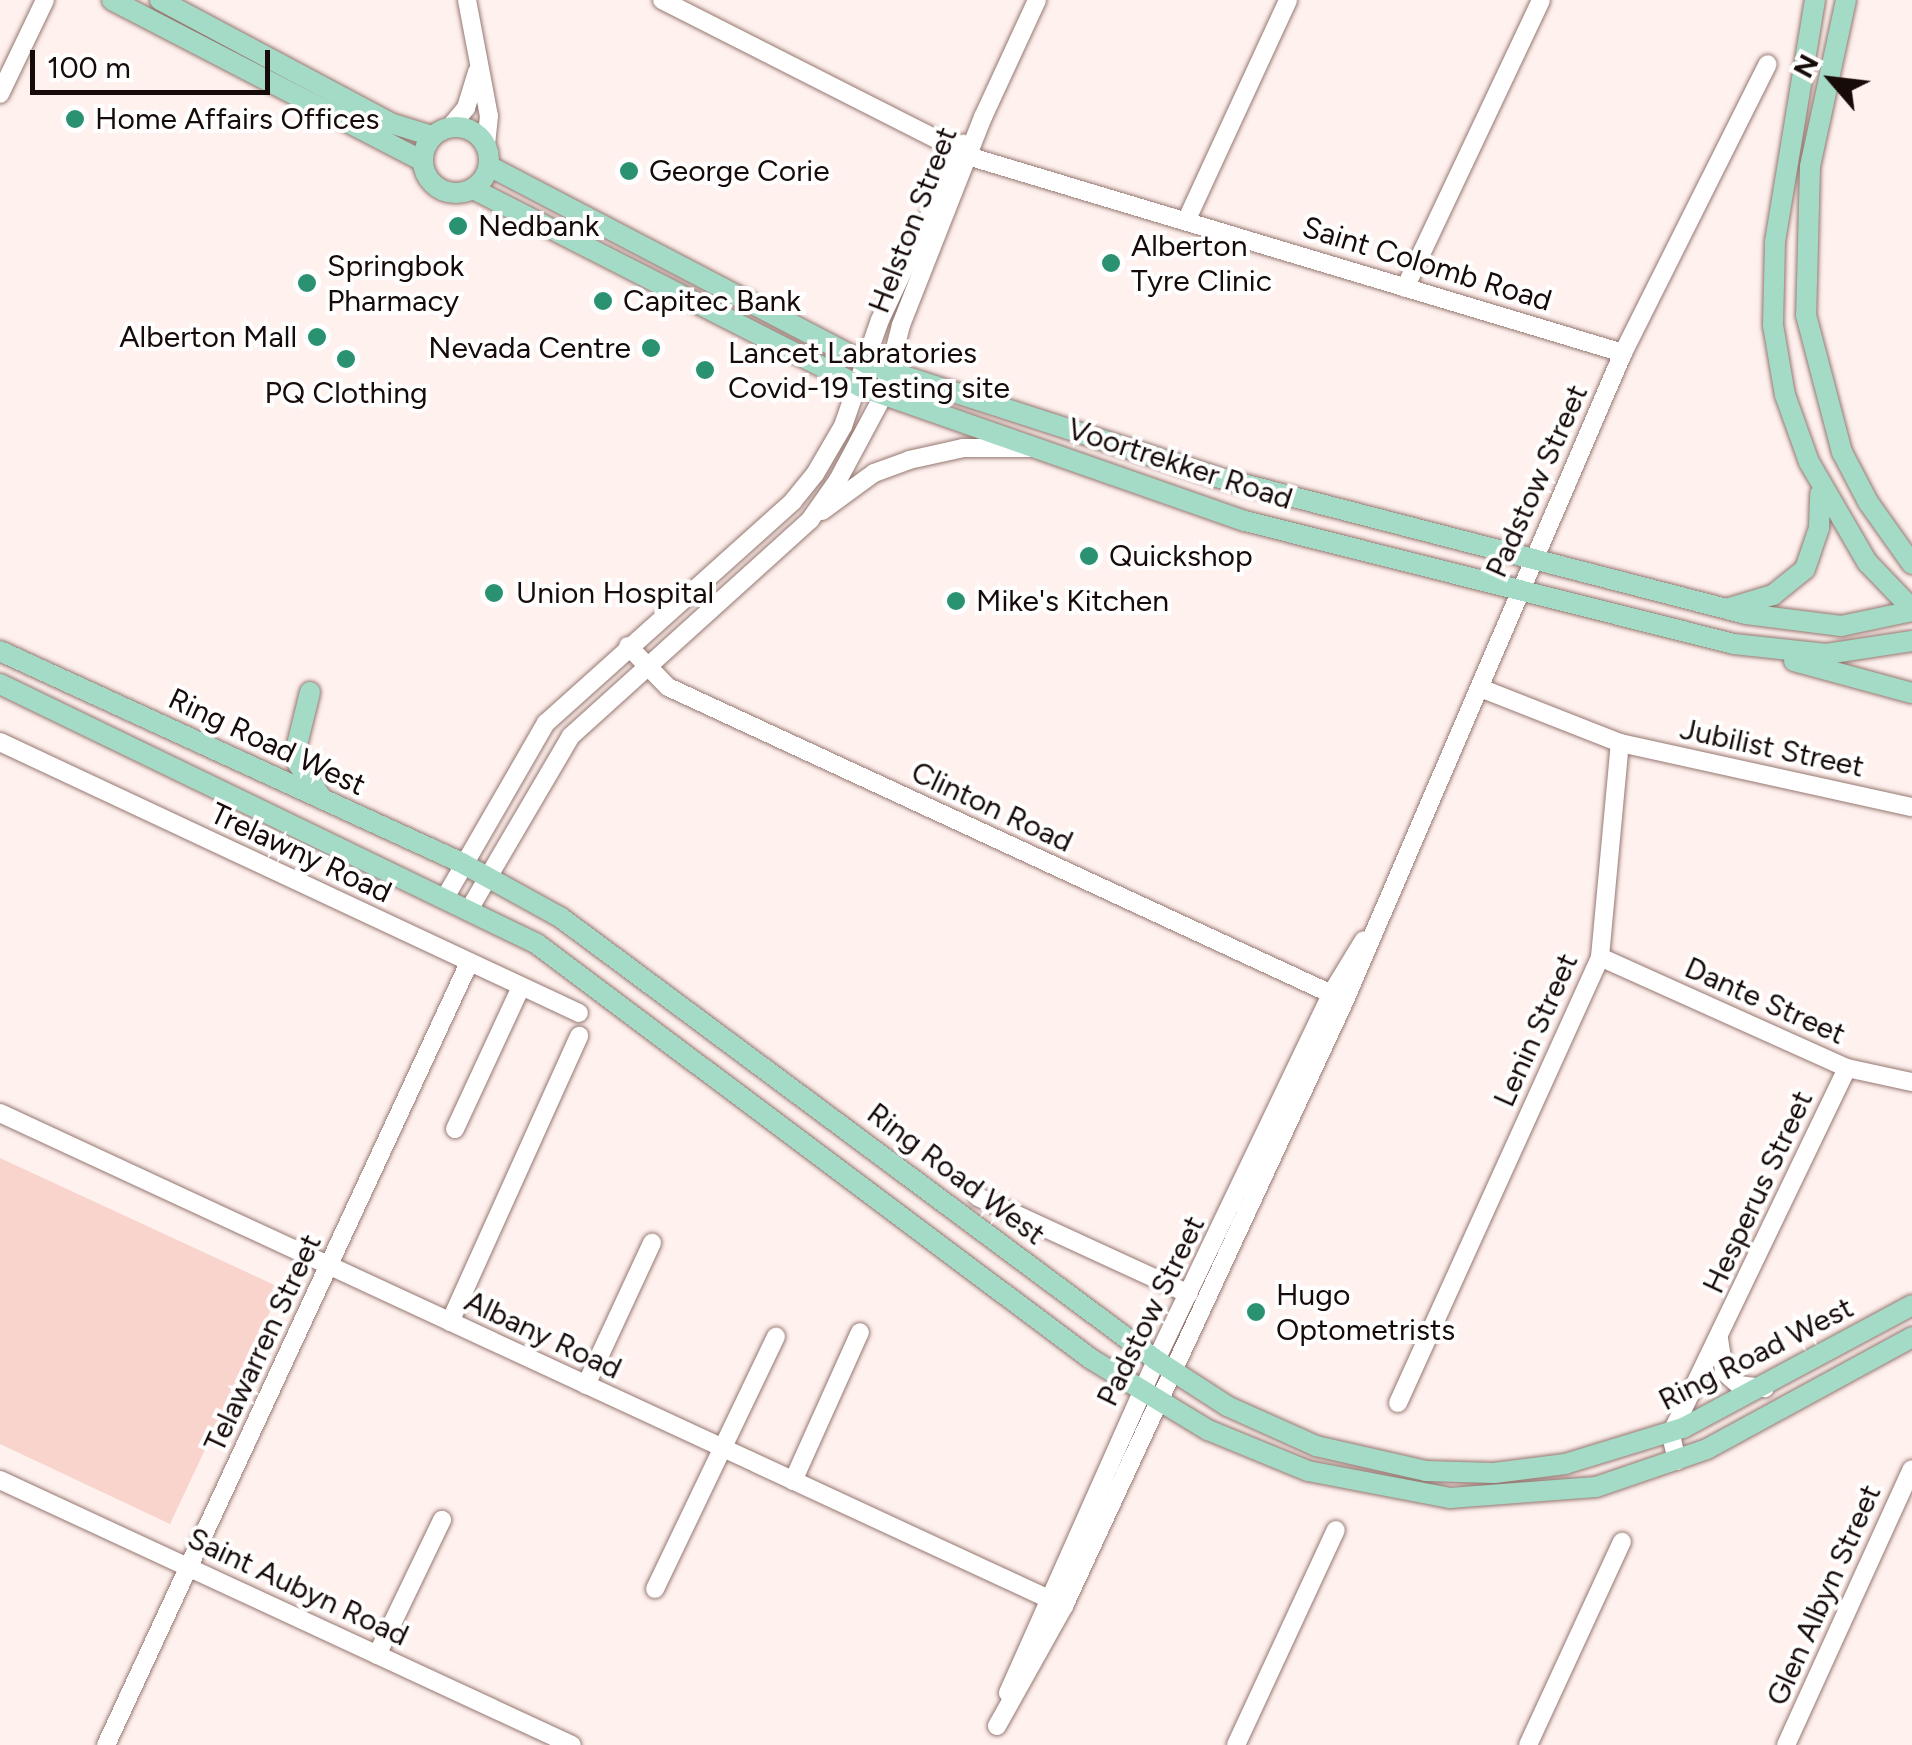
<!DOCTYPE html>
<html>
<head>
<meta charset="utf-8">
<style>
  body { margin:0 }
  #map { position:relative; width:1912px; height:1745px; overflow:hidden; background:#fff1ee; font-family:Figtree,sans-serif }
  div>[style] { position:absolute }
  .green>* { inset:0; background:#f9d4cd }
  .roads { filter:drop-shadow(0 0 2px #957771) drop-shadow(0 0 2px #957771) }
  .minor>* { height:18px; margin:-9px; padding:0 9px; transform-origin:9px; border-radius:9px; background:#fff }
  .major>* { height:20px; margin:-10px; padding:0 10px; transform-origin:10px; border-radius:10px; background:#a4dbc6 }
  .major>.ring { margin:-10px; padding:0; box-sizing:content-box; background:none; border:20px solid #a4dbc6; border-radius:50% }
  .dots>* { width:28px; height:28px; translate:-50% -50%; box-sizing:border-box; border:5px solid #fff; border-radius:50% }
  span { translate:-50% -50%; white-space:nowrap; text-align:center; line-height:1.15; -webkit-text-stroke:8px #fff; paint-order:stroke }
  .poi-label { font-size:30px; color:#160b09 }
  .left { translate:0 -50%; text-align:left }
  .right { translate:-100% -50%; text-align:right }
  .street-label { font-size:30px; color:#160b09 }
  .north { position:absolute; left:1782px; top:30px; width:100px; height:100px; -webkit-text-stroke:8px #fff; paint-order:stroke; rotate:298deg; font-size:28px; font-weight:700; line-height:40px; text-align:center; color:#160b09 }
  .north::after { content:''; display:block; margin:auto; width:35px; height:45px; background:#160b09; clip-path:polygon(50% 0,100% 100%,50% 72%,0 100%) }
  .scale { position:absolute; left:30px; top:50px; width:240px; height:45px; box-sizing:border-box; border:5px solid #160b09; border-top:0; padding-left:12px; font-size:30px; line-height:35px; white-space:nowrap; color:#160b09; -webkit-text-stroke:8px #fff; paint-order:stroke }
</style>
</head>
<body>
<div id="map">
  <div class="green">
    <div style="clip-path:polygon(0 1158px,281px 1288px,170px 1524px,0 1444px)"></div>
  </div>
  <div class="roads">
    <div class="minor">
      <div style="left:467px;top:0;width:118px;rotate:79.3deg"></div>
      <div style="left:489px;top:116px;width:29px;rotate:96deg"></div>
      <div style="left:662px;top:0;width:347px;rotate:26.9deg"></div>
      <div style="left:971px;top:157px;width:681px;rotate:16.73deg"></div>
      <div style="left:0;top:94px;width:104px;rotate:-64.4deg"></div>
      <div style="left:450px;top:127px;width:25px;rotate:-50deg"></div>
      <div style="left:466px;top:108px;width:38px;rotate:-73deg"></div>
      <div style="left:1187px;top:219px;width:241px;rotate:-65.2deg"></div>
      <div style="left:1405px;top:288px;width:318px;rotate:-64.7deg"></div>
      <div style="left:822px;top:511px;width:64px;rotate:-36.2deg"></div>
      <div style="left:874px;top:473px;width:37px;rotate:-20deg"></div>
      <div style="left:909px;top:460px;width:55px;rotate:-12.5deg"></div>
      <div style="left:963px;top:448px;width:67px"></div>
      <div style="left:628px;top:646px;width:57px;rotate:45.7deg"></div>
      <div style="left:668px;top:687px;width:740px;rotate:24.83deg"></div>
      <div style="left:1480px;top:688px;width:150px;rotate:21.4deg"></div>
      <div style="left:1620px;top:743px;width:299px;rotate:12.4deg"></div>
      <div style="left:0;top:742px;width:639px;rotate:25.08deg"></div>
      <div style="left:446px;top:896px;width:200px;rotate:-60deg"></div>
      <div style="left:546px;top:723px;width:332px;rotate:-41.9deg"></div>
      <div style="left:793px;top:501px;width:35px;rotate:-51deg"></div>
      <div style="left:815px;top:474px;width:56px;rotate:-59.7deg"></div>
      <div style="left:843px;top:426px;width:112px;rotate:-70.8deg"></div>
      <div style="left:880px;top:320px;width:195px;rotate:-64.8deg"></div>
      <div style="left:470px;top:908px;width:199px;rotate:-59.6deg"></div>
      <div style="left:571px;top:736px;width:322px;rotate:-42.1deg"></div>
      <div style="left:810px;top:520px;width:49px;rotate:-55deg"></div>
      <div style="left:838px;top:480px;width:95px;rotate:-61.8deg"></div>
      <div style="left:883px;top:396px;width:73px;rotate:-75.8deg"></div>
      <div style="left:901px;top:325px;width:224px;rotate:-68.5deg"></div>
      <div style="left:983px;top:117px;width:129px;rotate:-65.2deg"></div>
      <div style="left:1600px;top:957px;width:271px;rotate:24.2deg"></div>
      <div style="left:1847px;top:1068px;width:66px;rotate:12.2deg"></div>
      <div style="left:0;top:1113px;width:1173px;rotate:24.86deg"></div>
      <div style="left:455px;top:1129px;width:157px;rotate:-65.1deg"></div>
      <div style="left:978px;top:1197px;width:232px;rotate:24.7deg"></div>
      <div style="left:450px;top:1322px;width:314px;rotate:-65.7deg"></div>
      <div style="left:1719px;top:1339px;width:33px;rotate:81deg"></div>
      <div style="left:1724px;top:1372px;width:20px;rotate:41deg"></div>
      <div style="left:1739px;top:1385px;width:26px;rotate:7deg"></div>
      <div style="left:586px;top:1385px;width:157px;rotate:-65.1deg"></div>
      <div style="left:1398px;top:1403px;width:490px;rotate:-65.6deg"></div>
      <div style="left:1600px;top:957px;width:215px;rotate:-84.7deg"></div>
      <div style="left:1677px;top:1461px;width:28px;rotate:-103deg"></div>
      <div style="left:1671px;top:1434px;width:406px;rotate:-64.3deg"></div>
      <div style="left:0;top:1480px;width:630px;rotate:24.86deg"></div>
      <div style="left:793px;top:1481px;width:163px;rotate:-65.8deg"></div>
      <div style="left:655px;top:1589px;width:280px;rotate:-64.4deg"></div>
      <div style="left:377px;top:1655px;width:150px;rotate:-64.3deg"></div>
      <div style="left:1008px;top:1693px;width:364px;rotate:-66deg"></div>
      <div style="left:1156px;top:1360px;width:406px;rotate:-64.4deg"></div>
      <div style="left:1331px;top:994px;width:63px;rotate:-58.6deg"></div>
      <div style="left:997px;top:1726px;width:137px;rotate:-60.8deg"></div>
      <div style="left:1064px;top:1606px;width:668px;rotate:-65.12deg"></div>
      <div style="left:1345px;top:1000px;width:704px;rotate:-66.75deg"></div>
      <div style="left:1623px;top:353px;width:323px;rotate:-63.4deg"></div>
      <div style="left:106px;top:1745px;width:862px;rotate:-65.1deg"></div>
      <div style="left:1236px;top:1745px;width:237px;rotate:-65.1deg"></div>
      <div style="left:1528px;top:1745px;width:224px;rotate:-65.2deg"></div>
      <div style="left:1786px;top:1745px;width:303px;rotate:-65.5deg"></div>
    </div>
    <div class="major">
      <div style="left:112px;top:0;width:349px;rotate:27.4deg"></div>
      <div style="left:160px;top:0;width:261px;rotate:28.1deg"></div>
      <div style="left:390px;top:123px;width:44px;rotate:17.2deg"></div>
      <div style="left:1815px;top:0;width:245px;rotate:99.4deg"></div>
      <div style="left:1775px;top:242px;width:83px;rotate:91.4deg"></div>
      <div style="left:1773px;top:325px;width:71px;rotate:80.3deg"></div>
      <div style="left:1785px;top:395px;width:71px;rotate:70.3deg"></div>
      <div style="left:1809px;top:462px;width:116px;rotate:59.9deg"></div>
      <div style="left:1867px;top:562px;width:65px;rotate:46.2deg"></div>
      <div style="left:1846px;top:0;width:171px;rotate:102.2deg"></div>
      <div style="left:1810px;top:167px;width:148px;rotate:91.5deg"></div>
      <div style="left:1806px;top:315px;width:142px;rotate:75.3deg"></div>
      <div style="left:1842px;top:452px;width:56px;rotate:62.5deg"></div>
      <div style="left:1868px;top:502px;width:76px;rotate:54.6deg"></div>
      <div class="ring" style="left:423px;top:127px;width:46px;height:46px"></div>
      <div style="left:489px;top:166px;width:427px;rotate:27.6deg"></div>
      <div style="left:867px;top:364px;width:367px;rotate:17.9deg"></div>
      <div style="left:1216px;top:477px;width:547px;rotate:14.49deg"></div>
      <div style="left:1746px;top:614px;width:96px;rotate:7.2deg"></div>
      <div style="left:1841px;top:626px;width:73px;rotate:-11.9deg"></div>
      <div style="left:473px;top:189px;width:433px;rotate:27deg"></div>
      <div style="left:859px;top:386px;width:409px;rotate:19.3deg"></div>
      <div style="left:1245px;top:521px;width:504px;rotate:14.12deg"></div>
      <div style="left:1734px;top:644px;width:93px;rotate:6.2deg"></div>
      <div style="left:1826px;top:654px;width:87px;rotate:-8.6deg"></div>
      <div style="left:1729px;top:608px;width:46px;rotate:-16.5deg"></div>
      <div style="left:1773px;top:595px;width:41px;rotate:-39.1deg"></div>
      <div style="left:1805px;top:569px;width:43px;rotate:-71.1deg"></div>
      <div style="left:1819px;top:528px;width:34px;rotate:-88deg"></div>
      <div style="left:0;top:651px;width:508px;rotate:24.65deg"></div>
      <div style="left:462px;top:863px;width:112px;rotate:28.9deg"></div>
      <div style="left:560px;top:917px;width:743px;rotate:36.62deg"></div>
      <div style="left:1156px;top:1360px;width:85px;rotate:32.9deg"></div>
      <div style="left:1227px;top:1406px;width:98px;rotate:24.2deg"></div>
      <div style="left:1316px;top:1446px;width:113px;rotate:12.8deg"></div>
      <div style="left:1426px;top:1471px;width:68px;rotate:1.7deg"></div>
      <div style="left:1494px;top:1473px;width:72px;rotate:-7.2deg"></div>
      <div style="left:1565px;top:1464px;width:123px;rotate:-17deg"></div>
      <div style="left:1683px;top:1428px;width:260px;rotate:-28.2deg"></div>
      <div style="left:1794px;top:661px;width:122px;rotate:15.2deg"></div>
      <div style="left:0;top:684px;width:597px;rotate:25.83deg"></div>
      <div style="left:537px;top:944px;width:692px;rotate:36.84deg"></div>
      <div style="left:1091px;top:1359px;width:137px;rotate:31.3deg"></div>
      <div style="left:1208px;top:1430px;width:108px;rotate:22.3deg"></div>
      <div style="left:1308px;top:1471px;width:145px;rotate:10.8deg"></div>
      <div style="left:1450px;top:1498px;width:146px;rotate:-4.3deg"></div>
      <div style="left:1596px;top:1487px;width:117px;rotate:-18.9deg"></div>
      <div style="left:1707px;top:1449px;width:234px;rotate:-28.6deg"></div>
      <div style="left:310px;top:692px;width:59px;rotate:103.8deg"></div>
      <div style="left:296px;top:749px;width:15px;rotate:82deg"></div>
      <div style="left:298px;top:764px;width:39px;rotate:55deg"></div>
    </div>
  </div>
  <div class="dots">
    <div style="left:75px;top:119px;background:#2a9270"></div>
    <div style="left:629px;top:171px;background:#2a9270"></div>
    <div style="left:458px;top:226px;background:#2a9270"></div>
    <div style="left:1111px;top:263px;background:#2a9270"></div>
    <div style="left:307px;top:283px;background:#2a9270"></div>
    <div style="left:603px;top:301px;background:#2a9270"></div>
    <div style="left:317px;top:337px;background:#2a9270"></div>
    <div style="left:651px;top:348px;background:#2a9270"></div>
    <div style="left:346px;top:359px;background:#2a9270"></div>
    <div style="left:705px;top:370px;background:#2a9270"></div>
    <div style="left:1089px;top:556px;background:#2a9270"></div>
    <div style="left:494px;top:593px;background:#2a9270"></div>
    <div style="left:956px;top:601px;background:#2a9270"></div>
    <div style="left:1256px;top:1312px;background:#2a9270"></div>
  </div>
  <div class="poi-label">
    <span class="left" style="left:95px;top:119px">Home Affairs Offices</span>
    <span class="left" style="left:649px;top:171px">George Corie</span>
    <span class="left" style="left:478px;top:226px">Nedbank</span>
    <span class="left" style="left:1131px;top:263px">Alberton<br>Tyre Clinic</span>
    <span class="left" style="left:327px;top:283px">Springbok<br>Pharmacy</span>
    <span class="left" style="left:623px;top:301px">Capitec Bank</span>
    <span class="right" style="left:297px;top:337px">Alberton Mall</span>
    <span class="right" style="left:631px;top:348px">Nevada Centre</span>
    <span class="left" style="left:728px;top:370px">Lancet Labratories<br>Covid-19 Testing site</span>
    <span style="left:346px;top:393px">PQ Clothing</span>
    <span class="left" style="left:1109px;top:556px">Quickshop</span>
    <span class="left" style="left:516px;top:593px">Union Hospital</span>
    <span class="left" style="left:976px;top:601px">Mike's Kitchen</span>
    <span class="left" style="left:1276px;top:1312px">Hugo<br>Optometrists</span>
  </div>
  <div class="street-label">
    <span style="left:913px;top:220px;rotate:-69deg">Helston Street</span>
    <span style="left:1427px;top:264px;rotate:17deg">Saint Colomb Road</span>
    <span style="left:1180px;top:464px;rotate:18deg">Voortrekker Road</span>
    <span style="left:1537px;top:481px;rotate:-66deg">Padstow Street</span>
    <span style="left:267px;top:742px;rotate:25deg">Ring Road West</span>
    <span style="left:1772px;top:748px;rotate:12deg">Jubilist Street</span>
    <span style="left:992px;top:807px;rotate:25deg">Clinton Road</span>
    <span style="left:301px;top:853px;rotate:25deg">Trelawny Road</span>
    <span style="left:1765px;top:1001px;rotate:24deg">Dante Street</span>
    <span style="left:1536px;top:1030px;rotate:-66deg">Lenin Street</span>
    <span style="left:956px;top:1174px;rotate:37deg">Ring Road West</span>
    <span style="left:1758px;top:1192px;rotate:-65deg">Hesperus Street</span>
    <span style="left:1151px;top:1311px;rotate:-64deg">Padstow Street</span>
    <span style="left:543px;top:1335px;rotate:25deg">Albany Road</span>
    <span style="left:263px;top:1343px;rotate:-65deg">Telawarren Street</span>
    <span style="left:1756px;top:1354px;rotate:-27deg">Ring Road West</span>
    <span style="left:298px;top:1587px;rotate:25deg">Saint Aubyn Road</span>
    <span style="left:1824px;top:1595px;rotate:-66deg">Glen Albyn Street</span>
  </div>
  <div class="north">N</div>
  <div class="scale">100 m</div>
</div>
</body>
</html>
